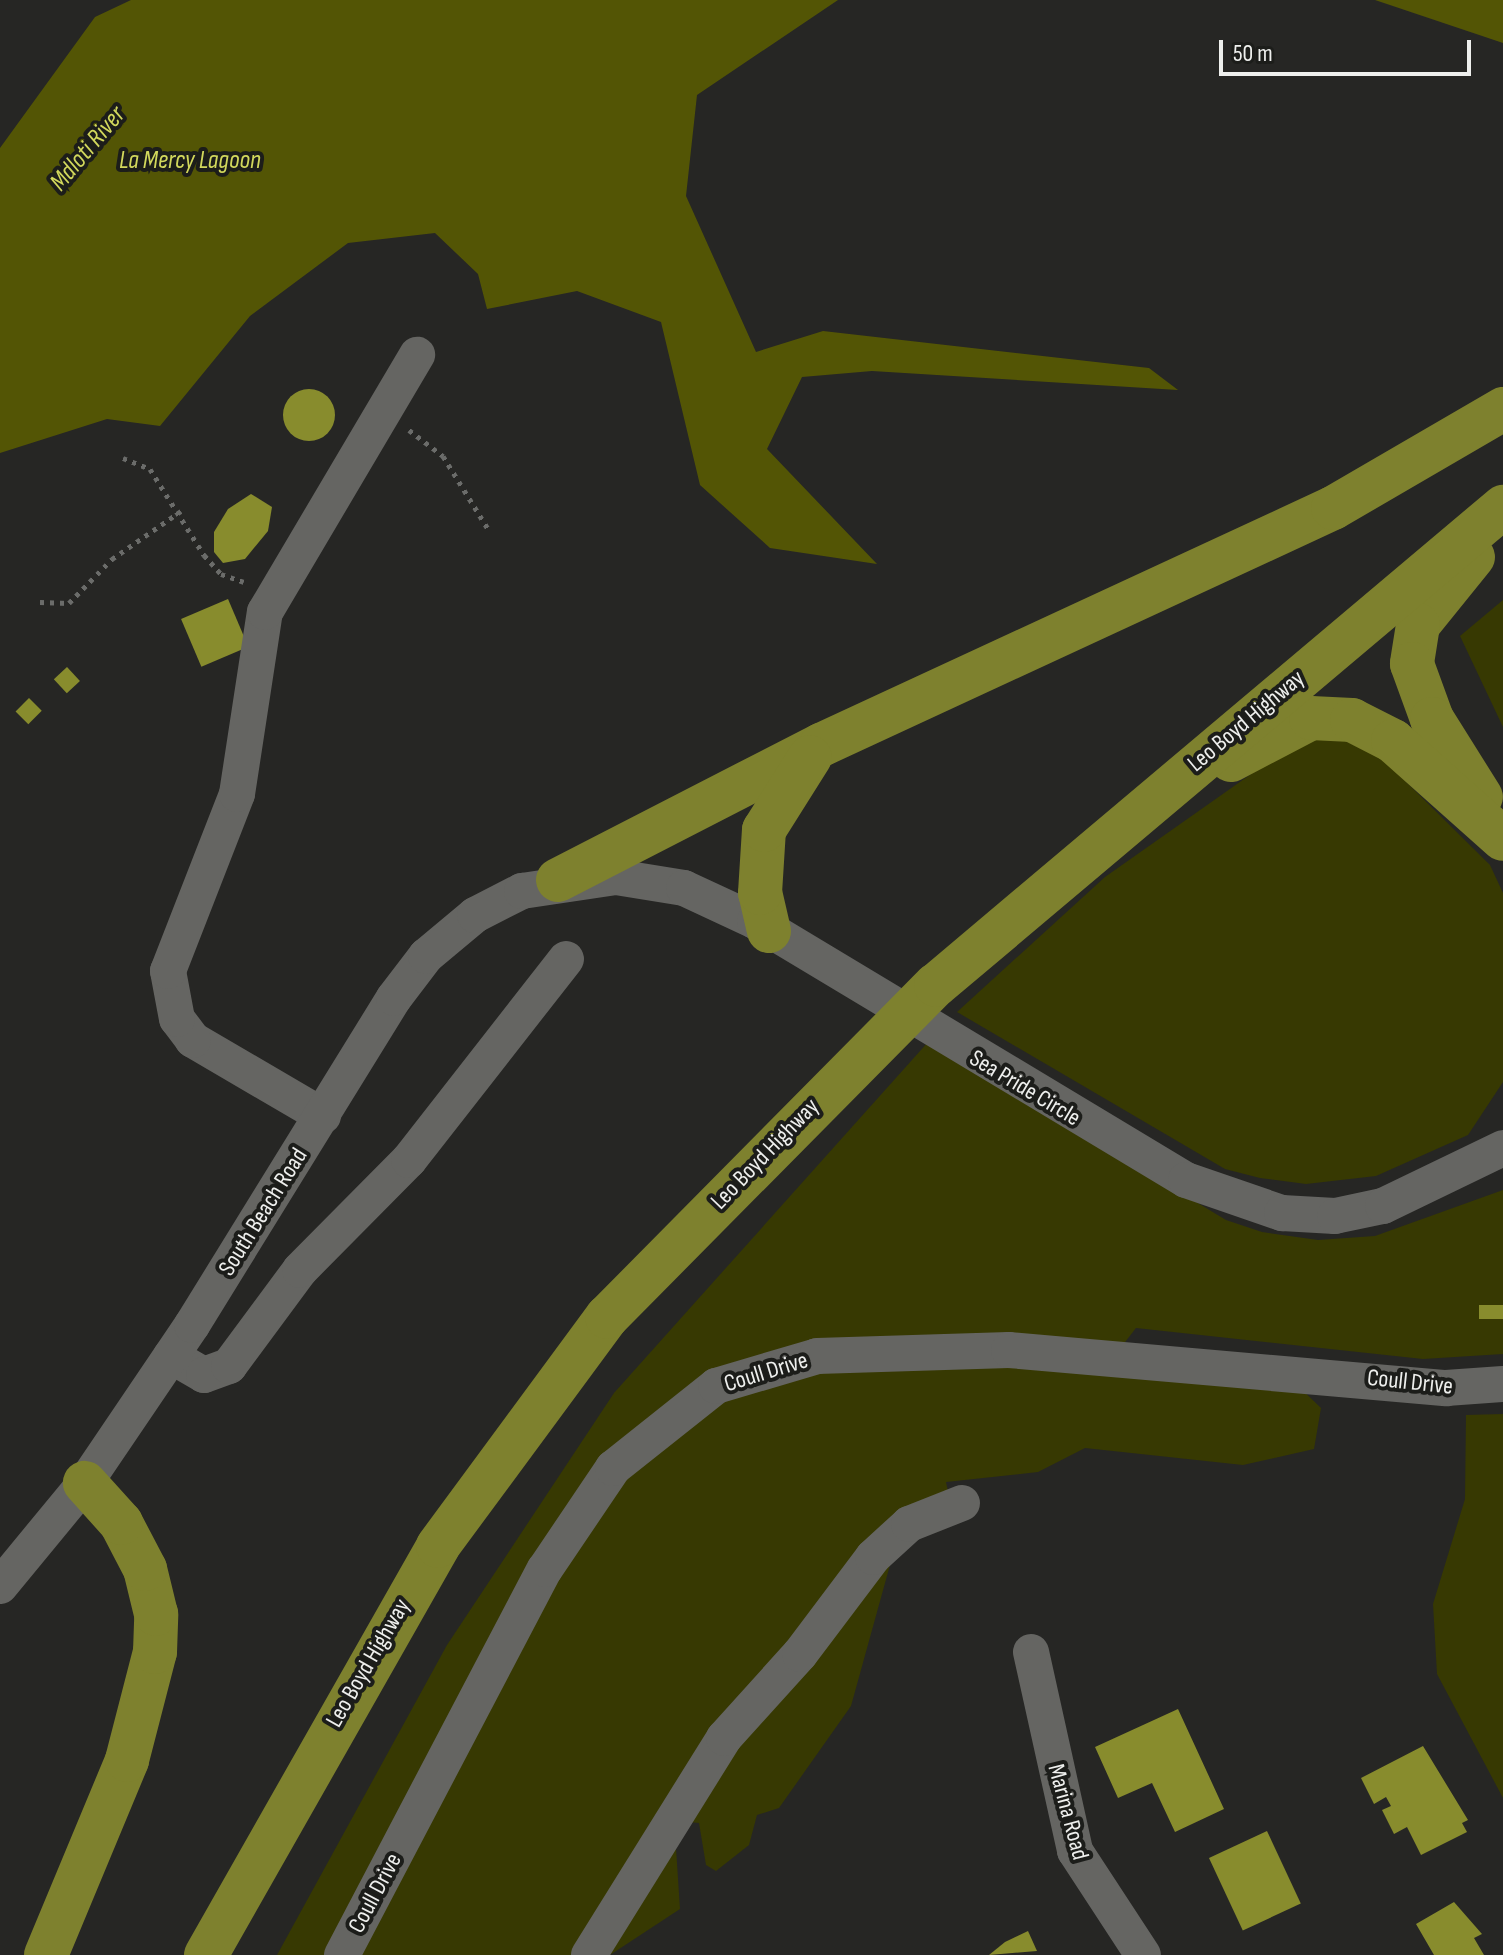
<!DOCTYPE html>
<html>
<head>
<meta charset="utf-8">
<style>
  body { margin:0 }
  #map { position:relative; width:1503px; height:1955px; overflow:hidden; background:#262624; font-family:"Sofia Sans Condensed",sans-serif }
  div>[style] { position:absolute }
  .green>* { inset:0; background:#373902 }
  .water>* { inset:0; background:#535505 }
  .building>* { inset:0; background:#888c2d; transform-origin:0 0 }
  .round { border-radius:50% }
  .path>* { height:5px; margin-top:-2.5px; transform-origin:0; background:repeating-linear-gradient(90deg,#6b6c6a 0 4px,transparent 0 10px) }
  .minor>* { height:36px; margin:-18px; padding:0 18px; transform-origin:18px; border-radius:18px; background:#656562 }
  .major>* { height:44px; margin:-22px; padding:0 22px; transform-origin:22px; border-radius:22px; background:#7e812e }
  span { translate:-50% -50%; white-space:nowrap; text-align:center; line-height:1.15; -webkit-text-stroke:8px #1c1d1a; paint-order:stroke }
  .street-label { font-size:24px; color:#eeefed }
  .water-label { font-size:26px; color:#d2d85c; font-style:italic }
  .scale { position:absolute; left:1219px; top:40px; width:252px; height:36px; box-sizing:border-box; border:4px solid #eeefed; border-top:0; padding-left:10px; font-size:24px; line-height:28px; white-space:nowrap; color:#eeefed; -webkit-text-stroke:6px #1c1d1a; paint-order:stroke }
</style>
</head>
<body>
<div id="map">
  <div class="green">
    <div style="clip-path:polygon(1503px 600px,1503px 727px,1460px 636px)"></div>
    <div style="clip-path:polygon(1332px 735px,1381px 757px,1490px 865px,1503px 893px,1503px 1082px,1468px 1135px,1376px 1176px,1306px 1184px,1260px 1178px,1225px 1169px,957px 1012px,1105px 877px,1298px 741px)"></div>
    <div style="clip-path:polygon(929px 1041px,1226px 1220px,1262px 1232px,1318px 1240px,1375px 1236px,1503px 1190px,1503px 1354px,1423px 1359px,1136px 1328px,1122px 1346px,1295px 1383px,1321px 1408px,1314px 1449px,1243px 1465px,1085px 1448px,1038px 1472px,946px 1482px,954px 1519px,911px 1538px,890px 1565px,851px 1706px,779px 1808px,757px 1815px,749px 1845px,716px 1871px,706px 1865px,699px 1823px,689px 1822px,676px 1848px,680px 1909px,610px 1955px,277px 1955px,447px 1645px,614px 1393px)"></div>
    <div style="clip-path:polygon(1503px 1414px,1503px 1798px,1437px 1674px,1433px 1604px,1465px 1499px,1466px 1415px)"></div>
  </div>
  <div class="water">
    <div style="clip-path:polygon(131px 0,838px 0,697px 95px,686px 196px,756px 352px,823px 331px,1149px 368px,1178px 390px,872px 371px,802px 377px,767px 449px,877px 564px,770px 548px,700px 485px,661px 322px,577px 291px,487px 309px,478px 274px,435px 233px,348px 243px,250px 316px,160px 426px,107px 419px,0 453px,0 148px,95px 17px)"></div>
    <div style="clip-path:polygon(1375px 0,1503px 0,1503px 43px)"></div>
  </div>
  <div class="building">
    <div class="round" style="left:283px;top:389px;width:52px;height:52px"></div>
    <div style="clip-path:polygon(251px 494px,272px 507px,268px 531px,245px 559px,223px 563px,214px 552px,214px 532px,228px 509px)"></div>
    <div style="left:228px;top:599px;width:52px;height:51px;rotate:67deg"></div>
    <div style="left:67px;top:667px;width:19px;height:18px;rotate:47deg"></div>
    <div style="left:29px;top:698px;width:18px;height:19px;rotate:45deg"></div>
    <div style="left:1479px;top:1305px;width:24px;height:14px"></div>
    <div style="clip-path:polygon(1178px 1709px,1224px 1809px,1175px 1832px,1152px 1783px,1118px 1798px,1095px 1747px)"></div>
    <div style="clip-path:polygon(1423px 1746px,1468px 1820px,1462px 1823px,1467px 1832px,1421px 1855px,1407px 1827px,1394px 1834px,1382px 1810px,1391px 1806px,1386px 1797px,1374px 1804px,1361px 1778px)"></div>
    <div style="left:1267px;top:1831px;width:80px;height:64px;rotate:65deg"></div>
    <div style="clip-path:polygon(1454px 1902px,1482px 1934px,1474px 1938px,1484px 1955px,1434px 1955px,1416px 1924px)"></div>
    <div style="clip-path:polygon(1028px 1931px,1037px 1951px,989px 1955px,1005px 1942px)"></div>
  </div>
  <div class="path">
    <div style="left:409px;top:430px;width:43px;rotate:37.4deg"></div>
    <div style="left:443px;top:456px;width:86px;rotate:58.3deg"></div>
    <div style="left:123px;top:458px;width:29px;rotate:22deg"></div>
    <div style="left:150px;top:469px;width:102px;rotate:57.9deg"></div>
    <div style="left:204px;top:555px;width:25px;rotate:48deg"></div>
    <div style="left:221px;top:574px;width:24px;rotate:19deg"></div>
    <div style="left:40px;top:602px;width:29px;rotate:2deg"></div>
    <div style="left:69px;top:603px;width:62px;rotate:-45.7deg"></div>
    <div style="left:112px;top:559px;width:84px;rotate:-34.8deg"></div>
  </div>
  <div class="minor">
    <div style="left:323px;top:1116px;width:151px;rotate:-149.7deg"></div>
    <div style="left:193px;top:1040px;width:26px;rotate:-127deg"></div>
    <div style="left:177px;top:1019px;width:49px;rotate:-100.6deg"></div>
    <div style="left:168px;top:971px;width:190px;rotate:-68.7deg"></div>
    <div style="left:237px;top:794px;width:184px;rotate:-81.3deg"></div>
    <div style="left:265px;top:612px;width:299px;rotate:-59.4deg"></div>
    <div style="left:171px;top:1356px;width:38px;rotate:30deg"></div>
    <div style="left:204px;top:1375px;width:27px;rotate:-20deg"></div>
    <div style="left:229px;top:1366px;width:119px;rotate:-53.5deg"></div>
    <div style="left:300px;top:1270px;width:155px;rotate:-45.3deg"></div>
    <div style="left:409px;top:1160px;width:255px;rotate:-52deg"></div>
    <div style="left:0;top:1586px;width:134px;rotate:-50.5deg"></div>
    <div style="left:85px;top:1483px;width:191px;rotate:-55.9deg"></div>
    <div style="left:192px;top:1325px;width:384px;rotate:-58.3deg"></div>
    <div style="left:394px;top:998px;width:53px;rotate:-52.7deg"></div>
    <div style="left:426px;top:956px;width:64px;rotate:-39.9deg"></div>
    <div style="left:475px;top:915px;width:53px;rotate:-27.1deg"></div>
    <div style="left:522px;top:891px;width:95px;rotate:-8.5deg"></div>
    <div style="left:616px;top:877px;width:69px;rotate:9.2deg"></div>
    <div style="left:684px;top:888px;width:78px;rotate:24.9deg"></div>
    <div style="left:755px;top:921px;width:503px;rotate:31deg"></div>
    <div style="left:1186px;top:1180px;width:102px;rotate:19deg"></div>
    <div style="left:1282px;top:1213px;width:53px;rotate:3.2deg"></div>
    <div style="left:1335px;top:1216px;width:49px;rotate:-11.8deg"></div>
    <div style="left:1383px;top:1206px;width:133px;rotate:-25.8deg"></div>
    <div style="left:1031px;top:1652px;width:204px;rotate:77.5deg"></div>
    <div style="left:1075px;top:1851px;width:124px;rotate:56.8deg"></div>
    <div style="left:342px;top:1955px;width:436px;rotate:-62.3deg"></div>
    <div style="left:545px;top:1569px;width:122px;rotate:-56deg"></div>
    <div style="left:613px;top:1468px;width:132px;rotate:-38.5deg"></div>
    <div style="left:716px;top:1386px;width:105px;rotate:-16.5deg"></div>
    <div style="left:817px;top:1356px;width:192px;rotate:-1.8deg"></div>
    <div style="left:1009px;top:1350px;width:439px;rotate:5deg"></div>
    <div style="left:1446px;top:1388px;width:57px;rotate:-4deg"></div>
    <div style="left:589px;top:1955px;width:256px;rotate:-58.1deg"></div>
    <div style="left:724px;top:1738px;width:113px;rotate:-47.9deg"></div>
    <div style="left:800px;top:1654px;width:121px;rotate:-53deg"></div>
    <div style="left:873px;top:1557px;width:49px;rotate:-42.5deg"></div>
    <div style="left:909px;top:1524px;width:57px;rotate:-21.6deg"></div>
  </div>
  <div class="major">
    <div style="left:1473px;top:557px;width:87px;rotate:129deg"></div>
    <div style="left:1418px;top:625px;width:39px;rotate:99deg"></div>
    <div style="left:1412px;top:664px;width:59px;rotate:70deg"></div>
    <div style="left:1432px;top:719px;width:92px;rotate:57.9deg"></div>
    <div style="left:1231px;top:760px;width:90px;rotate:-27.7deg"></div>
    <div style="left:1311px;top:718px;width:41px;rotate:2.8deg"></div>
    <div style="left:1352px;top:720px;width:46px;rotate:27.1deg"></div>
    <div style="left:1393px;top:741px;width:147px;rotate:41.7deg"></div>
    <div style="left:558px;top:880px;width:296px;rotate:-27.2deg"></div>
    <div style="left:821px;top:745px;width:564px;rotate:-24.84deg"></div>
    <div style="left:1333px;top:508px;width:197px;rotate:-30.2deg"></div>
    <div style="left:769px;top:931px;width:39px;rotate:-103deg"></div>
    <div style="left:760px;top:893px;width:63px;rotate:-86.4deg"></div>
    <div style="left:764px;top:830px;width:86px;rotate:-57.8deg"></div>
    <div style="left:46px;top:1955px;width:211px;rotate:-67.4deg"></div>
    <div style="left:127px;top:1760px;width:112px;rotate:-75.5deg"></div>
    <div style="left:155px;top:1652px;width:38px;rotate:-88deg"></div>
    <div style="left:156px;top:1614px;width:46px;rotate:-103.7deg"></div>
    <div style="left:145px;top:1569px;width:52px;rotate:-117.6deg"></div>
    <div style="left:121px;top:1523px;width:54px;rotate:-132deg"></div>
    <div style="left:206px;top:1955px;width:470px;rotate:-60.4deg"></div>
    <div style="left:438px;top:1546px;width:285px;rotate:-53.6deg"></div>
    <div style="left:607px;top:1317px;width:467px;rotate:-45.3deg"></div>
    <div style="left:936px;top:985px;width:742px;rotate:-40.13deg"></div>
  </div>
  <div class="street-label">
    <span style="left:1246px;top:721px;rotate:-40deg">Leo Boyd Highway</span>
    <span style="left:1025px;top:1088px;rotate:31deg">Sea Pride Circle</span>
    <span style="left:765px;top:1154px;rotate:-46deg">Leo Boyd Highway</span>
    <span style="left:263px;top:1212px;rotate:-58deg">South Beach Road</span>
    <span style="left:766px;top:1372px;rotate:-17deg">Coull Drive</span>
    <span style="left:1410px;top:1382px;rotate:6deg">Coull Drive</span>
    <span style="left:368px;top:1663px;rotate:-60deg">Leo Boyd Highway</span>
    <span style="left:1068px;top:1812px;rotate:75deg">Marina Road</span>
    <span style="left:375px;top:1893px;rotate:-62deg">Coull Drive</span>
  </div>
  <div class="water-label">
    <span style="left:88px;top:149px;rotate:-50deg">Mdloti River</span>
    <span style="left:190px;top:161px">La Mercy Lagoon</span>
  </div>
  <div class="scale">50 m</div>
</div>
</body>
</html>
